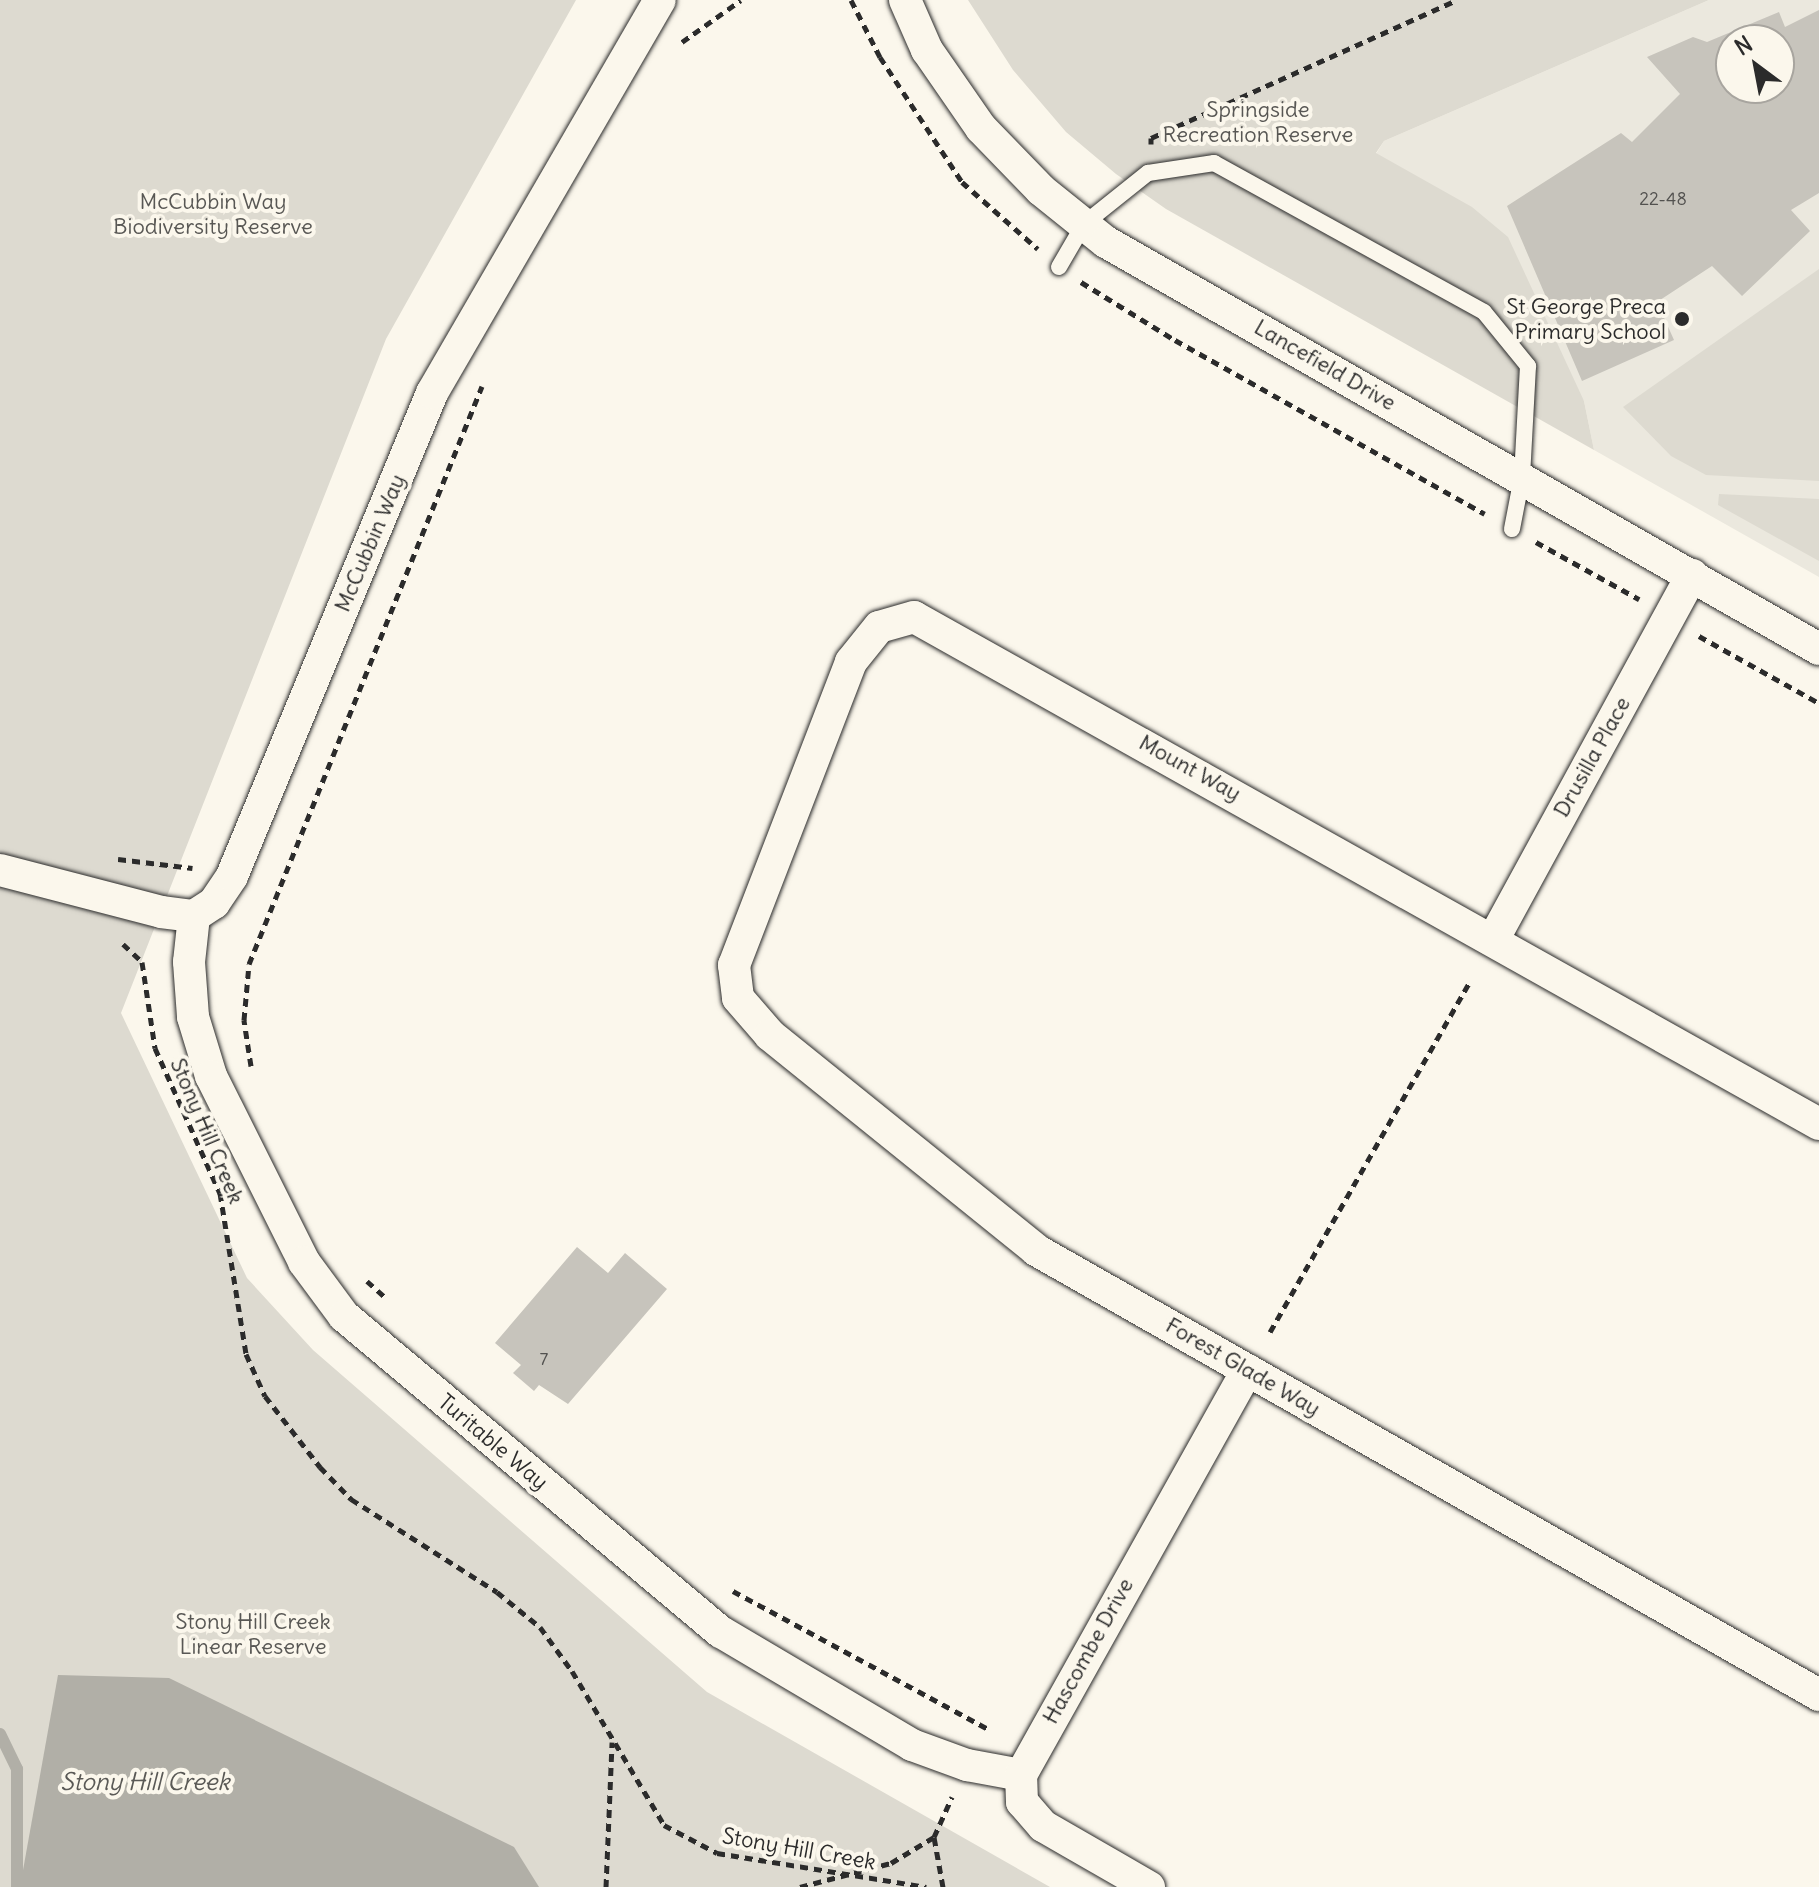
<!DOCTYPE html>
<html>
<head>
<meta charset="utf-8">
<style>
  body { margin:0 }
  #map { position:relative; width:1819px; height:1887px; overflow:hidden; background:#fbf7ec; font-family:Delius,sans-serif }
  div>[style] { position:absolute }
  .built>* { inset:0; background:#ebe8de }
  .green>* { inset:0; background:#dddad0 }
  .water>* { inset:0; background:#b1afa7 }
  .stream>* { height:12px; margin:-6px; padding:0 6px; transform-origin:6px; border-radius:6px; background:#b1afa7 }
  .building>* { inset:0; background:#c7c4bc }
  .path>* { height:5px; margin-top:-2.5px; transform-origin:0; background:repeating-linear-gradient(90deg,#2b2b2b 0 8px,transparent 0 14px) }
  .roads { filter:drop-shadow(0 0 2px #2b2b2b) drop-shadow(0 0 2px #2b2b2b) }
  .service>* { height:16px; margin:-8px; padding:0 8px; transform-origin:8px; border-radius:8px; background:#fbf7ec }
  .minor>* { height:32px; margin:-16px; padding:0 16px; transform-origin:16px; border-radius:16px; background:#fbf7ec }
  .dots>* { width:22px; height:22px; translate:-50% -50%; box-sizing:border-box; border:4px solid #fbf7ec; border-radius:50% }
  span { translate:-50% -50%; white-space:nowrap; text-align:center; line-height:1.15; -webkit-text-stroke:8px #fbf7ec; paint-order:stroke }
  .number-label { font-size:18px; color:#52514f }
  .number-label span { -webkit-text-stroke-width:0 }
  .park-label { font-size:22px; color:#585754 }
  .poi-label { font-size:22px; color:#2b2b2b }
  .right { translate:-100% -50%; text-align:right }
  .street-label { font-size:22px; color:#2b2b2b }
  .water-label { font-size:24px; color:#5a5956; font-style:italic }
  .north { position:absolute; left:1715px; top:24px; width:80px; height:80px; box-sizing:border-box; background:#fbf7ec; border:2px solid #a8a59f; border-radius:50%; rotate:328deg; font-size:22px; font-weight:700; line-height:32px; text-align:center; color:#2b2b2b }
  .north::after { content:''; display:block; margin:auto; width:28px; height:36px; background:#2b2b2b; clip-path:polygon(50% 0,100% 100%,50% 72%,0 100%) }
</style>
</head>
<body>
<div id="map">
  <div class="built">
    <div style="clip-path:polygon(evenodd,1709px 0,1819px 0,1819px 577px,1594px 450px,1584px 401px,1376px 154px,1384px 141px,1709px 0,1731px 40px,1779px 40px,1779px 88px,1731px 88px,1731px 40px)"></div>
  </div>
  <div class="green">
    <div style="clip-path:polygon(0 0,576px 0,386px 339px,121px 1013px,247px 1278px,313px 1350px,707px 1692px,1050px 1887px,0 1887px)"></div>
    <div style="clip-path:polygon(968px 0,1709px 0,1384px 141px,1376px 153px,1472px 207px,1508px 237px,1584px 401px,1594px 450px,1166px 209px,1116px 174px,1066px 132px,1013px 70px)"></div>
    <div style="clip-path:polygon(1819px 269px,1819px 481px,1706px 475px,1671px 456px,1623px 407px)"></div>
    <div style="clip-path:polygon(1719px 494px,1819px 499px,1819px 561px,1718px 505px)"></div>
  </div>
  <div class="water">
    <div style="clip-path:polygon(58px 1675px,169px 1678px,514px 1847px,539px 1887px,20px 1887px)"></div>
  </div>
  <div class="stream">
    <div style="left:0;top:1734px;width:39px;rotate:64deg"></div>
    <div style="left:17px;top:1769px;width:118px;rotate:90deg"></div>
  </div>
  <div class="building">
    <div style="clip-path:polygon(evenodd,1819px 10px,1819px 193px,1791px 210px,1810px 231px,1742px 296px,1712px 266px,1657px 302px,1674px 340px,1582px 381px,1507px 206px,1621px 133px,1632px 142px,1680px 94px,1647px 57px,1693px 37px,1707px 42px,1779px 12px,1785px 27px,1819px 10px,1731px 40px,1779px 40px,1779px 88px,1731px 88px,1731px 40px)"></div>
    <div style="clip-path:polygon(577px 1247px,608px 1273px,625px 1253px,667px 1289px,568px 1404px,539px 1385px,534px 1391px,513px 1373px,521px 1365px,495px 1343px)"></div>
  </div>
  <div class="path">
    <div style="left:851px;top:0;width:64px;rotate:63deg"></div>
    <div style="left:880px;top:57px;width:149px;rotate:56.7deg"></div>
    <div style="left:962px;top:182px;width:101px;rotate:41.4deg"></div>
    <div style="left:682px;top:42px;width:72px;rotate:-35.4deg"></div>
    <div style="left:1151px;top:144px;width:6px;rotate:-90deg"></div>
    <div style="left:1151px;top:138px;width:335px;rotate:-24.3deg"></div>
    <div style="left:1081px;top:282px;width:110px;rotate:31.7deg"></div>
    <div style="left:1175px;top:340px;width:355px;rotate:29.3deg"></div>
    <div style="left:1536px;top:542px;width:118px;rotate:29deg"></div>
    <div style="left:1699px;top:636px;width:137px;rotate:29.2deg"></div>
    <div style="left:118px;top:859px;width:75px;rotate:6.9deg"></div>
    <div style="left:123px;top:944px;width:26px;rotate:43deg"></div>
    <div style="left:142px;top:962px;width:87px;rotate:81.4deg"></div>
    <div style="left:155px;top:1048px;width:159px;rotate:65.9deg"></div>
    <div style="left:220px;top:1193px;width:163px;rotate:80.8deg"></div>
    <div style="left:246px;top:1354px;width:46px;rotate:65.7deg"></div>
    <div style="left:265px;top:1396px;width:90px;rotate:52.2deg"></div>
    <div style="left:320px;top:1467px;width:45px;rotate:45.9deg"></div>
    <div style="left:351px;top:1499px;width:173px;rotate:32.5deg"></div>
    <div style="left:497px;top:1592px;width:55px;rotate:39.1deg"></div>
    <div style="left:540px;top:1627px;width:54px;rotate:54deg"></div>
    <div style="left:572px;top:1671px;width:179px;rotate:59.1deg"></div>
    <div style="left:664px;top:1825px;width:60px;rotate:27.8deg"></div>
    <div style="left:717px;top:1853px;width:212px;rotate:9.2deg"></div>
    <div style="left:251px;top:1066px;width:47px;rotate:-98.7deg"></div>
    <div style="left:244px;top:1020px;width:56px;rotate:-84.9deg"></div>
    <div style="left:249px;top:964px;width:623px;rotate:-68.04deg"></div>
    <div style="left:367px;top:1281px;width:25px;rotate:42deg"></div>
    <div style="left:1270px;top:1332px;width:405px;rotate:-60.3deg"></div>
    <div style="left:733px;top:1591px;width:290px;rotate:28.4deg"></div>
    <div style="left:606px;top:1887px;width:145px;rotate:-87.6deg"></div>
    <div style="left:800px;top:1887px;width:94px;rotate:-14.8deg"></div>
    <div style="left:891px;top:1863px;width:50px;rotate:-31.2deg"></div>
    <div style="left:943px;top:1887px;width:51px;rotate:-100.2deg"></div>
    <div style="left:934px;top:1837px;width:44px;rotate:-65.8deg"></div>
  </div>
  <div class="roads">
    <div class="service">
      <div style="left:1059px;top:267px;width:50px;rotate:-59.8deg"></div>
      <div style="left:1084px;top:224px;width:82px;rotate:-38.6deg"></div>
      <div style="left:1148px;top:173px;width:67px;rotate:-8.6deg"></div>
      <div style="left:1214px;top:163px;width:308px;rotate:28.9deg"></div>
      <div style="left:1484px;top:312px;width:70px;rotate:50.8deg"></div>
      <div style="left:1528px;top:366px;width:111px;rotate:93.1deg"></div>
      <div style="left:1522px;top:477px;width:53px;rotate:100.9deg"></div>
    </div>
    <div class="minor">
      <div style="left:905px;top:0;width:55px;rotate:66.3deg"></div>
      <div style="left:927px;top:50px;width:95px;rotate:55.3deg"></div>
      <div style="left:981px;top:128px;width:86px;rotate:45.9deg"></div>
      <div style="left:1041px;top:190px;width:83px;rotate:38.7deg"></div>
      <div style="left:1106px;top:242px;width:821px;rotate:29.72deg"></div>
      <div style="left:0;top:870px;width:166px;rotate:14.6deg"></div>
      <div style="left:161px;top:912px;width:33px;rotate:7deg"></div>
      <div style="left:194px;top:916px;width:24px;rotate:-33deg"></div>
      <div style="left:214px;top:903px;width:32px;rotate:-56deg"></div>
      <div style="left:232px;top:876px;width:523px;rotate:-67.51deg"></div>
      <div style="left:432px;top:393px;width:454px;rotate:-59.9deg"></div>
      <div style="left:194px;top:916px;width:46px;rotate:96.2deg"></div>
      <div style="left:189px;top:962px;width:55px;rotate:85.8deg"></div>
      <div style="left:193px;top:1017px;width:62px;rotate:73deg"></div>
      <div style="left:211px;top:1076px;width:208px;rotate:63.4deg"></div>
      <div style="left:304px;top:1262px;width:67px;rotate:53.5deg"></div>
      <div style="left:344px;top:1316px;width:492px;rotate:40deg"></div>
      <div style="left:721px;top:1632px;width:222px;rotate:30.6deg"></div>
      <div style="left:912px;top:1745px;width:59px;rotate:20deg"></div>
      <div style="left:967px;top:1765px;width:55px;rotate:10.5deg"></div>
      <div style="left:1493px;top:940px;width:416px;rotate:-61.4deg"></div>
      <div style="left:1819px;top:1124px;width:1037px;rotate:-150.74deg"></div>
      <div style="left:914px;top:617px;width:36px;rotate:164deg"></div>
      <div style="left:879px;top:627px;width:45px;rotate:128.7deg"></div>
      <div style="left:851px;top:662px;width:325px;rotate:111.1deg"></div>
      <div style="left:734px;top:965px;width:33px;rotate:83deg"></div>
      <div style="left:738px;top:998px;width:49px;rotate:49.1deg"></div>
      <div style="left:770px;top:1035px;width:342px;rotate:38.9deg"></div>
      <div style="left:1036px;top:1250px;width:901px;rotate:29.61deg"></div>
      <div style="left:1149px;top:1887px;width:122px;rotate:-150.1deg"></div>
      <div style="left:1043px;top:1826px;width:32px;rotate:-131deg"></div>
      <div style="left:1022px;top:1802px;width:27px;rotate:-92deg"></div>
      <div style="left:1021px;top:1775px;width:464px;rotate:-60.8deg"></div>
    </div>
  </div>
  <div class="dots">
    <div style="left:1682px;top:319px;background:#2b2b2b"></div>
  </div>
  <div class="number-label">
    <span style="left:1663px;top:199px">22-48</span>
    <span style="left:544px;top:1359px">7</span>
  </div>
  <div class="park-label">
    <span style="left:1258px;top:122px">Springside<br>Recreation Reserve</span>
    <span style="left:213px;top:214px">McCubbin Way<br>Biodiversity Reserve</span>
    <span style="left:253px;top:1634px">Stony Hill Creek<br>Linear Reserve</span>
  </div>
  <div class="poi-label">
    <span class="right" style="left:1666px;top:319px">St George Preca<br>Primary School</span>
  </div>
  <div class="street-label">
    <span style="left:1325px;top:365px;rotate:30deg">Lancefield Drive</span>
    <span style="left:370px;top:543px;rotate:-67deg">McCubbin Way</span>
    <span style="left:1592px;top:757px;rotate:-61deg">Drusilla Place</span>
    <span style="left:1190px;top:768px;rotate:29deg">Mount Way</span>
    <span style="left:207px;top:1131px;rotate:67deg">Stony Hill Creek</span>
    <span style="left:1243px;top:1367px;rotate:30deg">Forest Glade Way</span>
    <span style="left:493px;top:1442px;rotate:40deg">Turitable Way</span>
    <span style="left:1088px;top:1651px;rotate:-61deg">Hascombe Drive</span>
    <span style="left:799px;top:1849px;rotate:10deg">Stony Hill Creek</span>
  </div>
  <div class="water-label">
    <span style="left:145px;top:1782px">Stony Hill Creek</span>
  </div>
  <div class="north">N</div>
</div>
</body>
</html>
